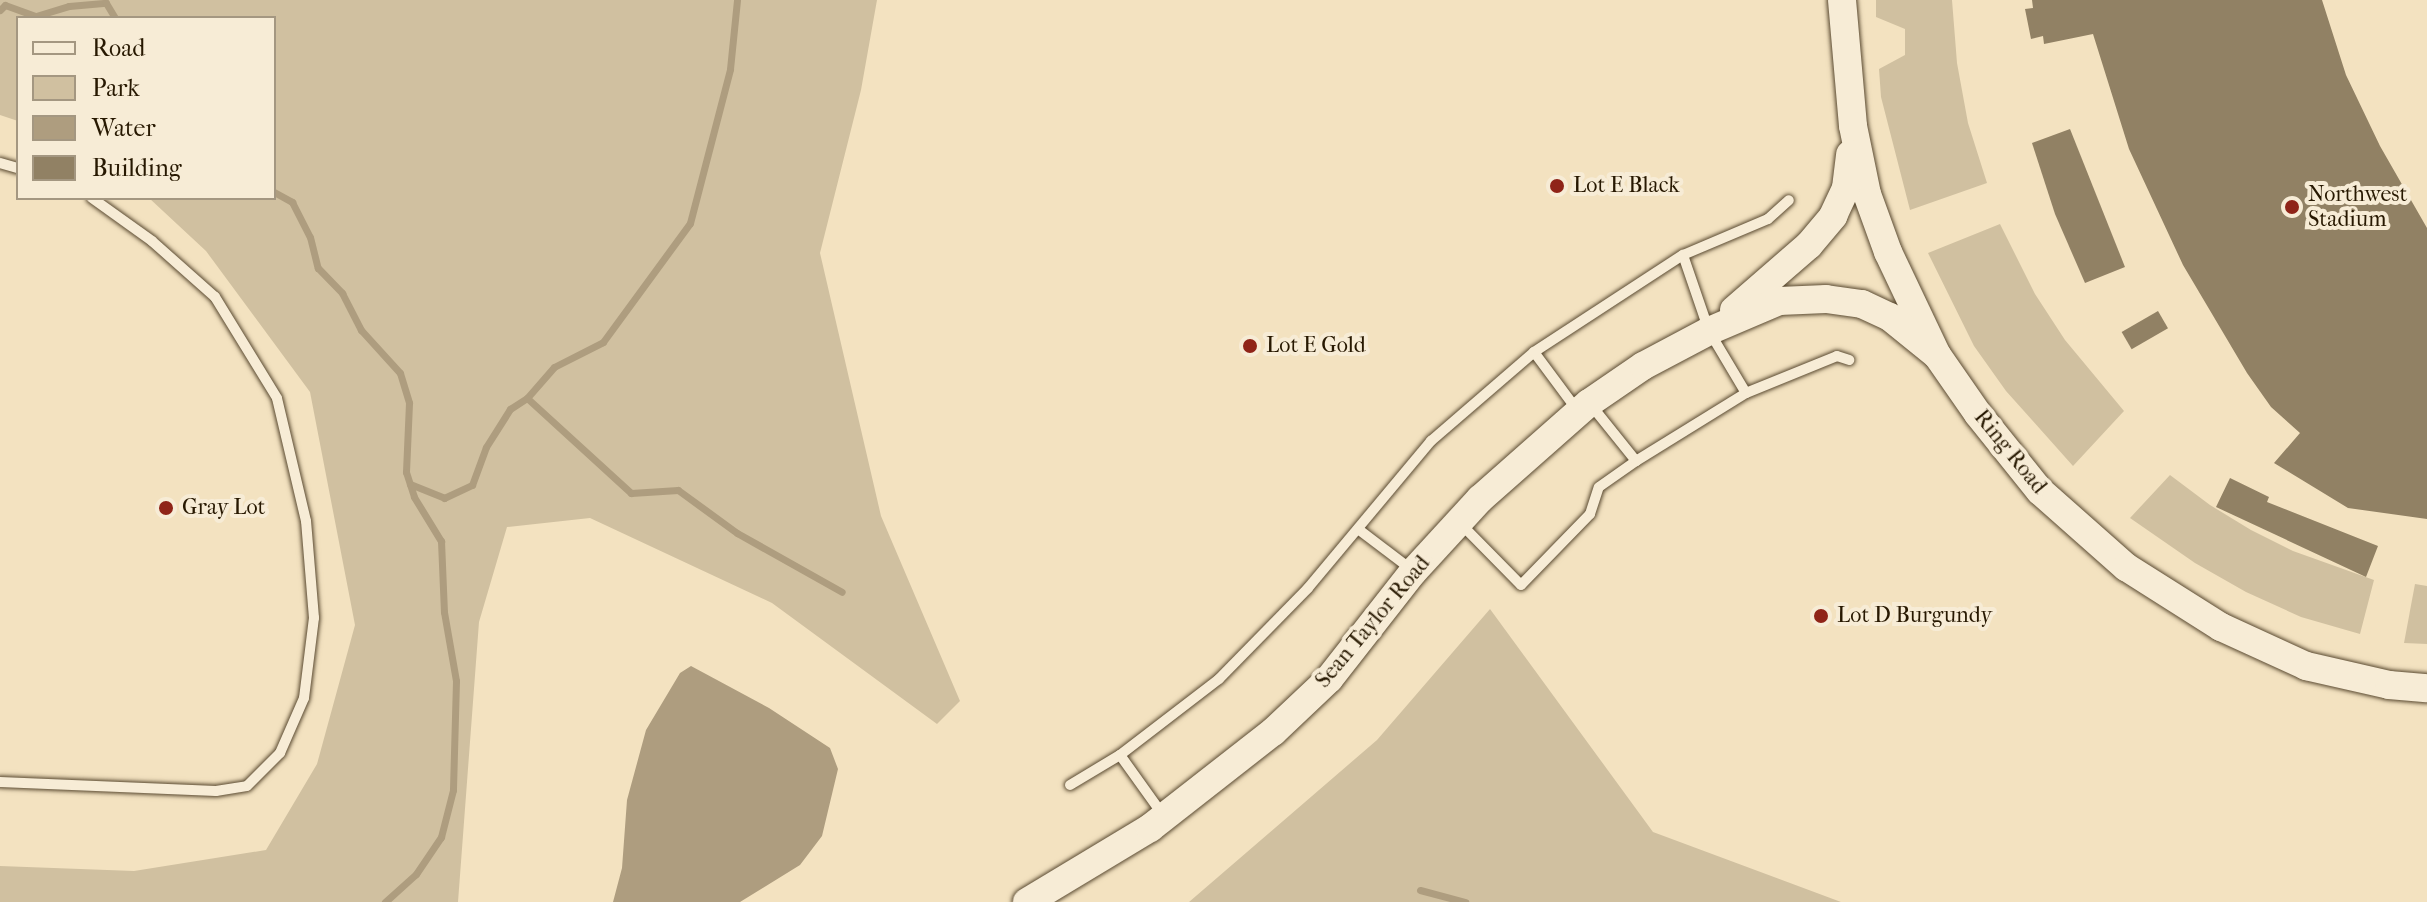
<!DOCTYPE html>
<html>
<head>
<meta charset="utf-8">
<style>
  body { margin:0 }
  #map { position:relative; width:2427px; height:902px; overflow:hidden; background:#f3e2c0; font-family:"IM FELL French Canon",serif }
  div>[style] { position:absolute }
  .green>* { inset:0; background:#d0c0a0 }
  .water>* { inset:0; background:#ae9d7f }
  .stream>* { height:7px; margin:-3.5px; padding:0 3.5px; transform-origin:3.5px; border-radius:3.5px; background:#ae9d7f }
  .building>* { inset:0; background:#918164; transform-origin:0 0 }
  .roads { filter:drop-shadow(0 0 2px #5a4a31) drop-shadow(0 0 2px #5a4a31) }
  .lane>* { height:10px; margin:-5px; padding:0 5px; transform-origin:5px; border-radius:5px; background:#f7ecd6 }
  .secondary>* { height:28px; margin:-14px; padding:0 14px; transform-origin:14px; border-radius:14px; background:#f7ecd6 }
  .dots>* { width:22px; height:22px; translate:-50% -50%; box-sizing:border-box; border:4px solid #f7ecd6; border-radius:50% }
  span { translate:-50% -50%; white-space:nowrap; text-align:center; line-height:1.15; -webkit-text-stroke:8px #f7ecd6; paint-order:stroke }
  .poi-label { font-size:22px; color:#271801 }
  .left { translate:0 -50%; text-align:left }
  .street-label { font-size:22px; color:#271801 }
  .legend { position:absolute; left:16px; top:16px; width:260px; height:184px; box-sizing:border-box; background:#f7ecd6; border:2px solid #a49781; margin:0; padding:10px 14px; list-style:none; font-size:24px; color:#271801 }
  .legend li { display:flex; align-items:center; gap:16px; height:40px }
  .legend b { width:40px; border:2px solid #a49781 }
</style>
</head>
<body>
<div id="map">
  <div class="green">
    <div style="clip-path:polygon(0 0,877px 0,861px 90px,820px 253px,881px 516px,960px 701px,937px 724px,772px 603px,590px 518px,507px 527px,479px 622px,458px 902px,0 902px,0 866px,134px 871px,266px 850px,317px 764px,355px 625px,310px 392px,206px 251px,149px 198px,274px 198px,274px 18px,18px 18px,18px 121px,0 115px)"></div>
    <div style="clip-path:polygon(1876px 0,1952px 0,1957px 63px,1968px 123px,1987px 183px,1910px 210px,1881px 97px,1879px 69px,1905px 55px,1905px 29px,1876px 17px)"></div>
    <div style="clip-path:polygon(2000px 224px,2035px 294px,2065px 340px,2124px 411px,2073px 466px,2006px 391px,1974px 346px,1928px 253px)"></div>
    <div style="clip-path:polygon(2170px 475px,2210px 505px,2251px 530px,2293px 551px,2374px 580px,2360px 634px,2301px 617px,2246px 592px,2195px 563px,2130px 518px)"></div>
    <div style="clip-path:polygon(2415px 584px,2427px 586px,2427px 644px,2404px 643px)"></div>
    <div style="clip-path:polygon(1490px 609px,1653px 832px,1841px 902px,1189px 902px,1377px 740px)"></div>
  </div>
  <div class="water">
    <div style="clip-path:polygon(691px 666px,769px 708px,830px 748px,838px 769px,822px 836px,800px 865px,740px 902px,613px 902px,622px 868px,627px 800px,646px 730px,680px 673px)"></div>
  </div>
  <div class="stream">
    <div style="left:0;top:10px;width:7px;rotate:-45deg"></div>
    <div style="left:5px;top:5px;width:33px;rotate:20deg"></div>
    <div style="left:36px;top:16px;width:34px;rotate:-17deg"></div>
    <div style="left:69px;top:6px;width:37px;rotate:-5deg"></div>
    <div style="left:106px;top:3px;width:17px;rotate:59deg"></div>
    <div style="left:274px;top:192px;width:21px;rotate:29deg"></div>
    <div style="left:292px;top:202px;width:39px;rotate:63deg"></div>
    <div style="left:310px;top:237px;width:32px;rotate:76deg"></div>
    <div style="left:318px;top:268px;width:35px;rotate:46deg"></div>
    <div style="left:342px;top:293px;width:42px;rotate:62.8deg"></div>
    <div style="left:361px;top:330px;width:58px;rotate:47.8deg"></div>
    <div style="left:400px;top:373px;width:31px;rotate:73deg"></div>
    <div style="left:409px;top:403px;width:69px;rotate:92.5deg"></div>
    <div style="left:406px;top:472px;width:26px;rotate:72deg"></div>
    <div style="left:414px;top:497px;width:52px;rotate:58.5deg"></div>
    <div style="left:441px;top:541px;width:71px;rotate:87.6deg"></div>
    <div style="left:444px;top:612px;width:70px;rotate:80.1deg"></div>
    <div style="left:456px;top:681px;width:109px;rotate:91.6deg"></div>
    <div style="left:453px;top:790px;width:49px;rotate:104.3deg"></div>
    <div style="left:441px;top:837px;width:45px;rotate:124deg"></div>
    <div style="left:416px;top:874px;width:42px;rotate:137.9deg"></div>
    <div style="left:527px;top:398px;width:41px;rotate:-48.9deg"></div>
    <div style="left:554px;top:367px;width:55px;rotate:-27deg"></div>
    <div style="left:603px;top:342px;width:147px;rotate:-53.8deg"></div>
    <div style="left:690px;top:223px;width:159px;rotate:-75.4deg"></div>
    <div style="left:730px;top:69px;width:69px;rotate:-84.2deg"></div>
    <div style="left:410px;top:484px;width:37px;rotate:22deg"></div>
    <div style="left:444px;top:498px;width:31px;rotate:-25deg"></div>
    <div style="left:472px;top:485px;width:40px;rotate:-69.8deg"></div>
    <div style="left:486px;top:447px;width:45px;rotate:-57.7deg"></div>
    <div style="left:510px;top:409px;width:20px;rotate:-33deg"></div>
    <div style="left:527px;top:398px;width:141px;rotate:42.4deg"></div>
    <div style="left:631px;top:493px;width:47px;rotate:-3.7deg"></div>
    <div style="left:678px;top:490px;width:73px;rotate:36.1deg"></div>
    <div style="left:737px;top:533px;width:120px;rotate:29.3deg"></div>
    <div style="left:1420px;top:890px;width:47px;rotate:14.9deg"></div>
  </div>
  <div class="building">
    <div style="clip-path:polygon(2032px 0,2322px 0,2346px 75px,2380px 146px,2427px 228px,2427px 519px,2348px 508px,2274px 463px,2300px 433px,2271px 407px,2247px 373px,2183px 265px,2129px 149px,2093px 34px,2044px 44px,2043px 36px,2031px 39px,2025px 9px,2033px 8px)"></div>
    <div style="clip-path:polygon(2070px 129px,2125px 267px,2085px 283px,2055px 214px,2032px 143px)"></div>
    <div style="left:2158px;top:311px;width:20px;height:42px;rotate:60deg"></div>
    <div style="clip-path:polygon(2230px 478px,2269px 497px,2267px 502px,2378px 546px,2366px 577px,2216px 507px)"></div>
  </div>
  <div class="roads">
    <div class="lane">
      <div style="left:0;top:163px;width:19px;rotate:16deg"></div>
      <div style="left:1683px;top:255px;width:80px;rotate:71.1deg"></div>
      <div style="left:1709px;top:331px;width:72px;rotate:59.2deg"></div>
      <div style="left:1534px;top:352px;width:72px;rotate:53.4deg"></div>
      <div style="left:1591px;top:405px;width:72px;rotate:51.2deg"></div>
      <div style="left:1460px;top:523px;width:87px;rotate:45.5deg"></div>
      <div style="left:1521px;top:585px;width:99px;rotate:-45.8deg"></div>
      <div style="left:1590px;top:514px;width:28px;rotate:-72deg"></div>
      <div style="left:1599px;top:487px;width:45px;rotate:-35.1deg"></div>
      <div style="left:1636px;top:461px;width:129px;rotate:-31.7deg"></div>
      <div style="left:1746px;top:393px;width:98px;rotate:-22.1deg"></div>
      <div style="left:1837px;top:356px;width:13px;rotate:18deg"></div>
      <div style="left:1358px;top:529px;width:68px;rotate:37.2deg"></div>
      <div style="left:1120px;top:755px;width:74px;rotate:54.4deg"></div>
      <div style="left:0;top:782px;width:216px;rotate:2.4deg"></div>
      <div style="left:216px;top:791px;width:31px;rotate:-9deg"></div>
      <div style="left:247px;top:786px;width:47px;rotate:-45deg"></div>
      <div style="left:280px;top:753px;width:60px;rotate:-66.4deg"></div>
      <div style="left:304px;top:698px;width:81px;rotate:-82.9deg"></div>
      <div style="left:314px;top:618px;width:97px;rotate:-94.7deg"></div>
      <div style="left:306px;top:521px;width:126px;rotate:-103.3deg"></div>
      <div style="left:277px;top:398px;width:119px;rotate:-121.5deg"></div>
      <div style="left:215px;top:297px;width:84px;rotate:-138.4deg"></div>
      <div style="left:152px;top:241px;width:74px;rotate:-144.4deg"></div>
      <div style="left:1070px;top:785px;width:58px;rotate:-31deg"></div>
      <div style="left:1120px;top:755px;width:125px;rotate:-37.5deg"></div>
      <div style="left:1219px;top:679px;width:127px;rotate:-45.6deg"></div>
      <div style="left:1308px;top:588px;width:192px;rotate:-50.1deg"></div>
      <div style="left:1431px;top:441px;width:136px;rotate:-40.8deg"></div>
      <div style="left:1534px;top:352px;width:178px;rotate:-33.1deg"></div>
      <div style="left:1683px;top:255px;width:92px;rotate:-23deg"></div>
      <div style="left:1768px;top:219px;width:28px;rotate:-42deg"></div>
    </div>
    <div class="secondary">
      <div style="left:1842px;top:0;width:126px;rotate:85deg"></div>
      <div style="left:1853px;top:126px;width:69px;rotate:78.4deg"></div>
      <div style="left:1867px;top:194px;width:62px;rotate:70.1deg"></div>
      <div style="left:1888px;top:252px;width:114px;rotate:64.6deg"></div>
      <div style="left:1937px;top:355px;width:72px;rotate:55.2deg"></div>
      <div style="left:1978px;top:414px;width:99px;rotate:51.2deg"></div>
      <div style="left:2040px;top:491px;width:115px;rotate:41.5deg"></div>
      <div style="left:2126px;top:567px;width:112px;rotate:32.3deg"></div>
      <div style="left:2221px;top:627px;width:94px;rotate:24.6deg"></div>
      <div style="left:2306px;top:666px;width:85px;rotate:12.9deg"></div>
      <div style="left:2389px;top:685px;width:38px;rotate:5deg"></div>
      <div style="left:1734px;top:310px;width:99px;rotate:-40.9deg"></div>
      <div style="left:1809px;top:245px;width:38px;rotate:-50deg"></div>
      <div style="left:1833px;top:216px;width:31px;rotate:-65deg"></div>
      <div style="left:1846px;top:188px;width:34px;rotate:-83deg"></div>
      <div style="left:1027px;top:902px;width:144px;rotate:-31deg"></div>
      <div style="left:1150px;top:828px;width:156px;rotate:-38deg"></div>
      <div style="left:1273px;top:732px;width:77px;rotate:-43.4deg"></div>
      <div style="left:1329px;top:679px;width:136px;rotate:-51.9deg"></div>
      <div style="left:1413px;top:572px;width:99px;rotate:-47.5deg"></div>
      <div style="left:1480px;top:499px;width:145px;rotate:-41.4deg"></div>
      <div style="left:1589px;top:403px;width:65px;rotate:-34.4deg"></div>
      <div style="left:1643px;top:366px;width:75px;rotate:-27.9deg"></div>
      <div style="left:1709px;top:331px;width:76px;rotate:-23.2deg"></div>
      <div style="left:1779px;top:301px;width:47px;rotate:-2.4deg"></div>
      <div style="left:1826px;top:299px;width:36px;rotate:8deg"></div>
      <div style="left:1862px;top:304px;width:31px;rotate:25deg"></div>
      <div style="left:1890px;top:317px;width:60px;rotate:39deg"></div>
    </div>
  </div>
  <div class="dots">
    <div style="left:1557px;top:186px;background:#8f2418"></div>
    <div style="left:2292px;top:207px;background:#8f2418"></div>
    <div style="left:1250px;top:346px;background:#8f2418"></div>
    <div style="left:166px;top:508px;background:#8f2418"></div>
    <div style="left:1821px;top:616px;background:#8f2418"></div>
  </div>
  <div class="poi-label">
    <span class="left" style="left:1573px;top:186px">Lot E Black</span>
    <span class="left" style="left:2308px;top:207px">Northwest<br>Stadium</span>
    <span class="left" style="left:1266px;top:346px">Lot E Gold</span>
    <span class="left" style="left:182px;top:508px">Gray Lot</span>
    <span class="left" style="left:1837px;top:616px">Lot D Burgundy</span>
  </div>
  <div class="street-label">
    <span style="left:2010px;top:452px;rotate:51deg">Ring Road</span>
    <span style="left:1373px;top:622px;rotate:-50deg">Sean Taylor Road</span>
  </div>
  <ul class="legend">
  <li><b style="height:10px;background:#f7ecd6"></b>Road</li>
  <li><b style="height:22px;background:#d0c0a0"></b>Park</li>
  <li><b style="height:22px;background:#ae9d7f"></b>Water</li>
  <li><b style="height:22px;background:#918164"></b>Building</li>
  </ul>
</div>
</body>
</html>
